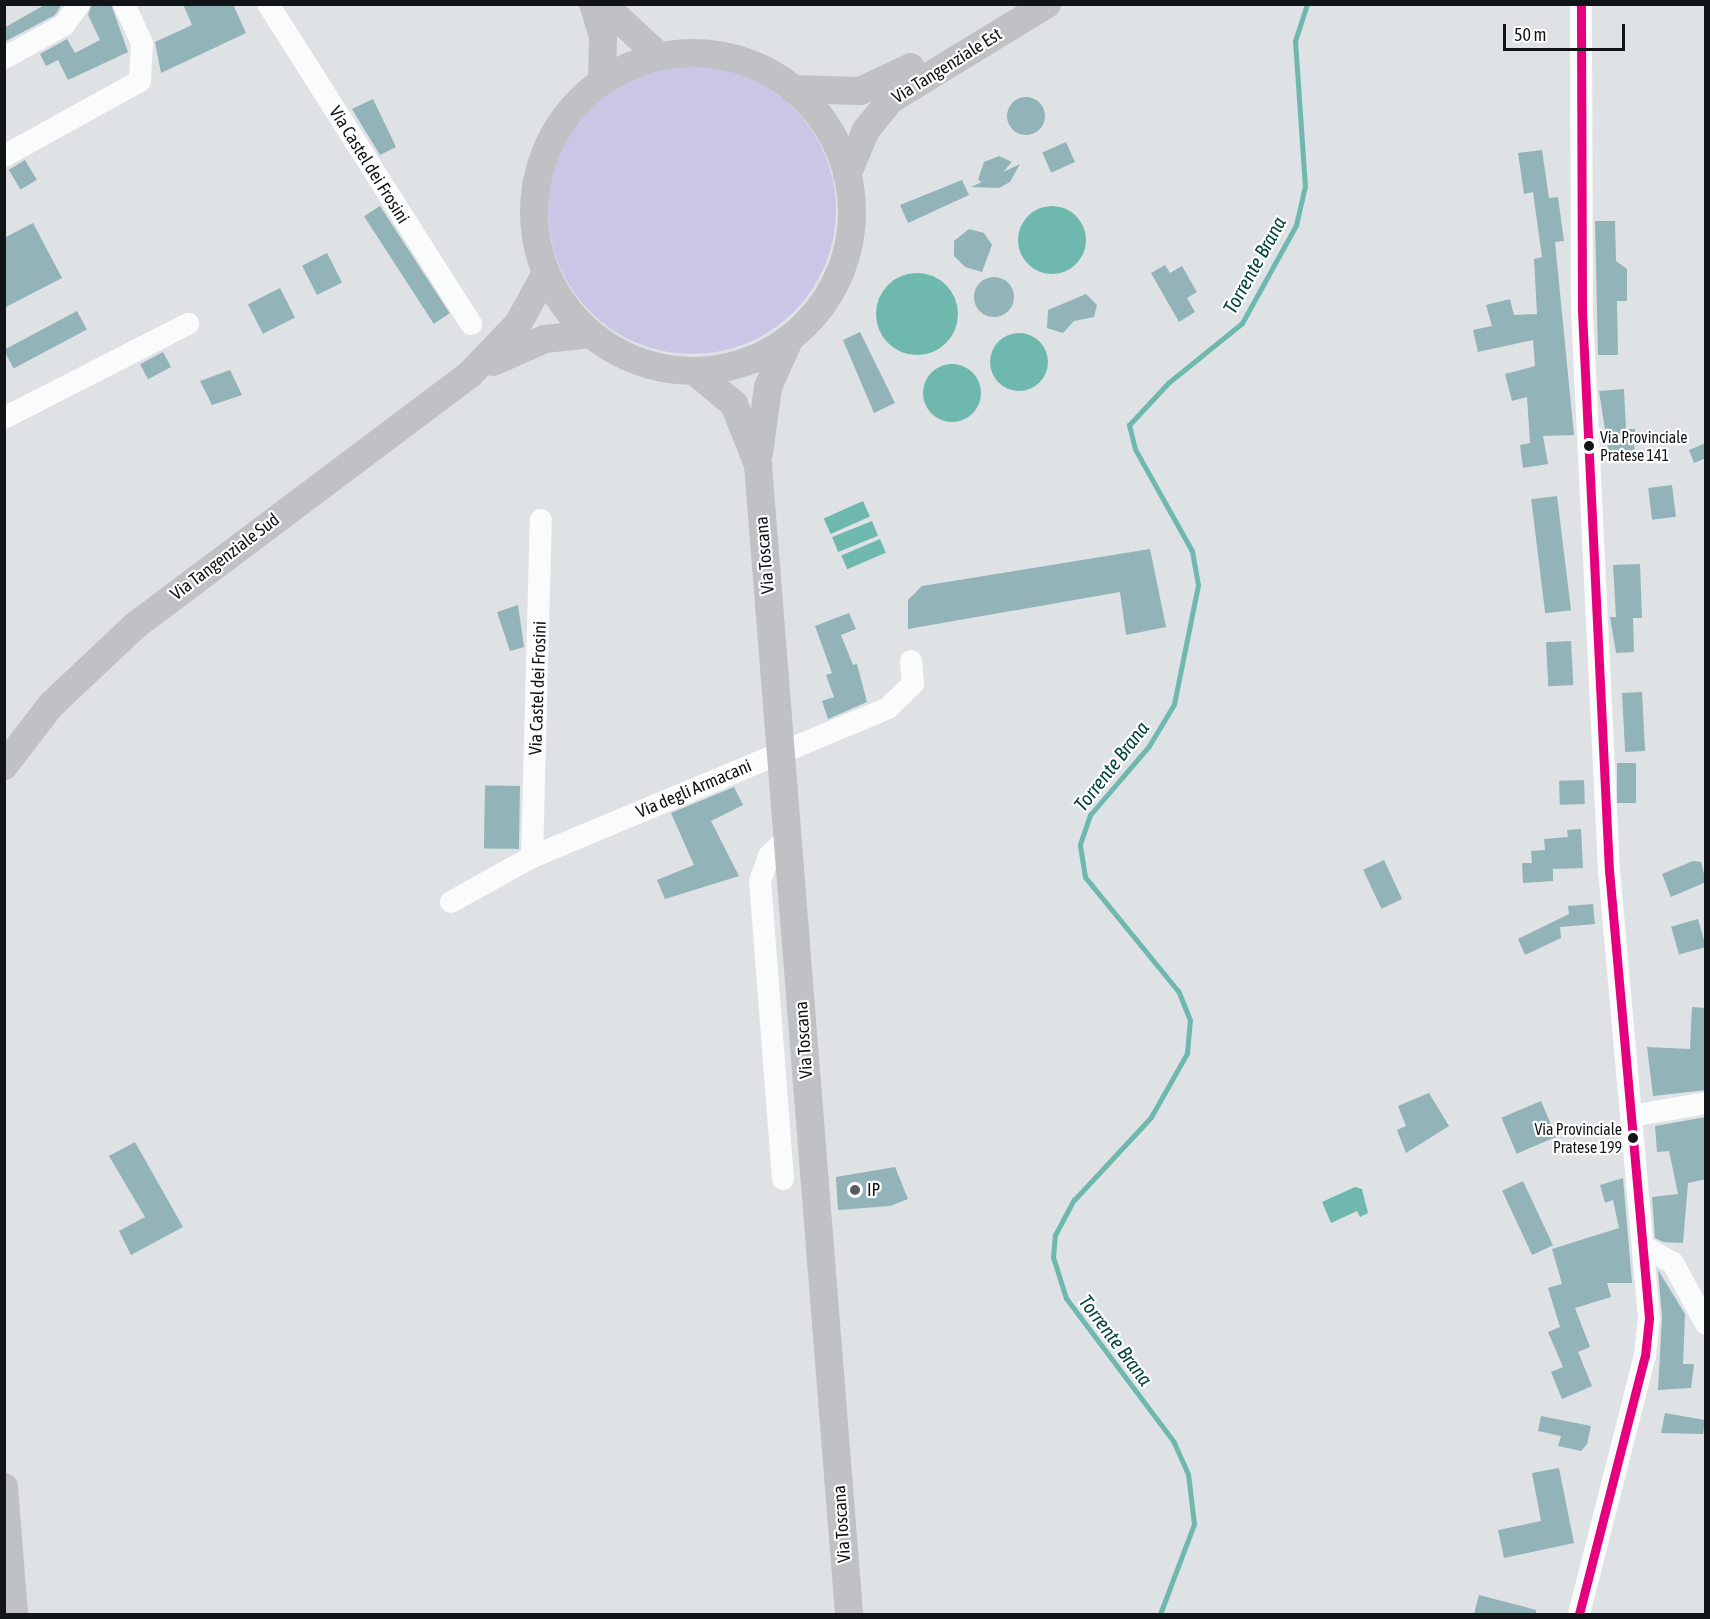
<!DOCTYPE html>
<html>
<head>
<meta charset="utf-8">
<style>
  body { margin:0 }
  #map { position:relative; width:1710px; height:1619px; overflow:hidden; background:#dee2e4; font-family:"Asap Condensed",sans-serif }
  div>[style] { position:absolute }
  .green>* { inset:0; background:#cbc6e6 }
  .round { border-radius:50% }
  .water>* { inset:0; background:#6fb8ae; transform-origin:0 0 }
  .stream>* { height:5px; margin:-2.5px; padding:0 2.5px; transform-origin:2.5px; border-radius:2.5px; background:#6fb8ae }
  .building>* { inset:0; background:#92b3b8; transform-origin:0 0 }
  .minor>* { height:22px; margin:-11px; padding:0 11px; transform-origin:11px; border-radius:11px; background:#fafbfb }
  .major>* { height:28px; margin:-14px; padding:0 14px; transform-origin:14px; border-radius:14px; background:#bfc1c4 }
  .major>.ring { margin:-14px; padding:0; box-sizing:content-box; background:none; border:28px solid #bfc1c4; border-radius:50% }
  .bus-1>* { height:9px; margin:-4.5px; padding:0 4.5px; transform-origin:4.5px; border-radius:4.5px; background:#e5007d }
  .dots>* { width:16px; height:16px; translate:-50% -50%; box-sizing:border-box; border:3px solid #fff; border-radius:50% }
  span { translate:-50% -50%; white-space:nowrap; text-align:center; line-height:1.15; -webkit-text-stroke:4.5px #fff; paint-order:stroke }
  .bus-label { font-size:16px; color:#121517 }
  .left { translate:0 -50%; text-align:left }
  .right { translate:-100% -50%; text-align:right }
  .street-label { font-size:18px; color:#121517 }
  .poi-label { font-size:18px; color:#121517 }
  .water-label { font-size:20px; color:#06453e; font-style:italic }
  .frame { position:absolute; inset:0; border:6px solid #121517; pointer-events:none }
  .scale { position:absolute; left:1503px; top:24px; width:122px; height:27px; box-sizing:border-box; border:3px solid #121517; border-top:0; padding-left:8px; font-size:18px; line-height:21px; white-space:nowrap; color:#121517; -webkit-text-stroke:4px #fff; paint-order:stroke }
</style>
</head>
<body>
<div id="map">
  <div class="green">
    <div class="round" style="left:548px;top:66px;width:288px;height:288px"></div>
  </div>
  <div class="water">
    <div class="round" style="left:1018px;top:206px;width:68px;height:68px"></div>
    <div class="round" style="left:876px;top:273px;width:82px;height:82px"></div>
    <div class="round" style="left:990px;top:333px;width:58px;height:58px"></div>
    <div class="round" style="left:923px;top:364px;width:58px;height:58px"></div>
    <div style="left:863px;top:501px;width:17px;height:43px;rotate:66deg"></div>
    <div style="left:872px;top:521px;width:16px;height:43px;rotate:68deg"></div>
    <div style="left:880px;top:539px;width:15px;height:42px;rotate:67deg"></div>
    <div style="clip-path:polygon(1355px 1187px,1362px 1189px,1368px 1213px,1360px 1217px,1357px 1211px,1331px 1223px,1322px 1202px)"></div>
  </div>
  <div class="stream">
    <div style="left:1160px;top:1614px;width:96px;rotate:-69.3deg"></div>
    <div style="left:1194px;top:1524px;width:50px;rotate:-96.8deg"></div>
    <div style="left:1188px;top:1474px;width:35px;rotate:-114deg"></div>
    <div style="left:1174px;top:1442px;width:180px;rotate:-126.9deg"></div>
    <div style="left:1066px;top:1298px;width:43px;rotate:-107.6deg"></div>
    <div style="left:1053px;top:1257px;width:22px;rotate:-85deg"></div>
    <div style="left:1055px;top:1235px;width:40px;rotate:-62deg"></div>
    <div style="left:1074px;top:1200px;width:113px;rotate:-47.1deg"></div>
    <div style="left:1151px;top:1117px;width:73px;rotate:-60.6deg"></div>
    <div style="left:1187px;top:1053px;width:33px;rotate:-85deg"></div>
    <div style="left:1190px;top:1020px;width:31px;rotate:-112deg"></div>
    <div style="left:1178px;top:991px;width:147px;rotate:-129.2deg"></div>
    <div style="left:1085px;top:877px;width:33px;rotate:-99deg"></div>
    <div style="left:1080px;top:844px;width:31px;rotate:-71deg"></div>
    <div style="left:1090px;top:815px;width:91px;rotate:-49.5deg"></div>
    <div style="left:1149px;top:746px;width:49px;rotate:-59.2deg"></div>
    <div style="left:1174px;top:704px;width:121px;rotate:-78.6deg"></div>
    <div style="left:1198px;top:585px;width:35px;rotate:-100deg"></div>
    <div style="left:1192px;top:551px;width:117px;rotate:-119.2deg"></div>
    <div style="left:1135px;top:449px;width:25px;rotate:-104deg"></div>
    <div style="left:1129px;top:425px;width:57px;rotate:-47.1deg"></div>
    <div style="left:1168px;top:383px;width:95px;rotate:-39deg"></div>
    <div style="left:1242px;top:323px;width:112px;rotate:-61.1deg"></div>
    <div style="left:1296px;top:225px;width:39px;rotate:-77deg"></div>
    <div style="left:1305px;top:187px;width:146px;rotate:-93.9deg"></div>
    <div style="left:1295px;top:41px;width:39px;rotate:-72deg"></div>
  </div>
  <div class="building">
    <div style="clip-path:polygon(46px 4px,62px 4px,55px 15px,4px 42px,4px 28px)"></div>
    <div style="clip-path:polygon(92px 4px,111px 4px,128px 52px,68px 80px,58px 60px,46px 66px,40px 54px,67px 39px,75px 53px,100px 40px,88px 15px)"></div>
    <div style="clip-path:polygon(183px 4px,233px 4px,246px 33px,161px 73px,155px 42px,192px 25px)"></div>
    <div class="round" style="left:1007px;top:97px;width:38px;height:38px"></div>
    <div style="clip-path:polygon(373px 99px,396px 147px,380px 155px,352px 109px)"></div>
    <div style="left:1066px;top:142px;width:22px;height:26px;rotate:66deg"></div>
    <div style="clip-path:polygon(1542px 150px,1549px 198px,1558px 197px,1564px 241px,1555px 242px,1574px 435px,1543px 436px,1548px 464px,1523px 468px,1520px 445px,1530px 443px,1527px 397px,1512px 401px,1505px 374px,1535px 366px,1533px 340px,1478px 352px,1473px 330px,1492px 326px,1486px 305px,1510px 299px,1514px 315px,1537px 314px,1534px 259px,1542px 257px,1533px 192px,1524px 194px,1518px 153px)"></div>
    <div style="clip-path:polygon(999px 156px,1012px 162px,1003px 172px,1020px 164px,1010px 182px,999px 188px,971px 187px,982px 182px,978px 180px,984px 162px)"></div>
    <div style="left:25px;top:160px;width:23px;height:19px;rotate:59deg"></div>
    <div style="clip-path:polygon(962px 180px,969px 195px,908px 223px,900px 205px)"></div>
    <div style="left:380px;top:206px;width:128px;height:19px;rotate:57deg"></div>
    <div style="clip-path:polygon(1595px 221px,1615px 221px,1616px 261px,1627px 269px,1627px 301px,1617px 301px,1618px 355px,1598px 355px)"></div>
    <div style="clip-path:polygon(33px 223px,62px 278px,4px 308px,4px 238px)"></div>
    <div style="clip-path:polygon(969px 229px,984px 233px,992px 245px,982px 272px,965px 267px,954px 256px,954px 241px)"></div>
    <div style="left:327px;top:253px;width:33px;height:28px;rotate:63deg"></div>
    <div style="clip-path:polygon(1165px 265px,1170px 273px,1182px 266px,1197px 292px,1187px 298px,1195px 312px,1179px 322px,1151px 273px)"></div>
    <div class="round" style="left:974px;top:277px;width:40px;height:40px"></div>
    <div style="left:280px;top:288px;width:33px;height:36px;rotate:63deg"></div>
    <div style="clip-path:polygon(1086px 294px,1097px 305px,1094px 317px,1074px 321px,1063px 333px,1047px 328px,1048px 310px)"></div>
    <div style="left:77px;top:311px;width:21px;height:83px;rotate:62deg"></div>
    <div style="clip-path:polygon(860px 332px,895px 403px,874px 413px,843px 340px)"></div>
    <div style="left:163px;top:352px;width:17px;height:26px;rotate:62deg"></div>
    <div style="clip-path:polygon(230px 370px,242px 395px,212px 405px,200px 381px)"></div>
    <div style="clip-path:polygon(1624px 389px,1626px 429px,1635px 429px,1634px 461px,1610px 462px,1599px 391px)"></div>
    <div style="clip-path:polygon(1706px 443px,1706px 458px,1694px 463px,1689px 450px)"></div>
    <div style="left:1672px;top:485px;width:32px;height:24px;rotate:83deg"></div>
    <div style="left:1557px;top:496px;width:115px;height:26px;rotate:83deg"></div>
    <div style="clip-path:polygon(1150px 549px,1166px 627px,1126px 635px,1120px 592px,908px 629px,908px 600px,922px 586px)"></div>
    <div style="clip-path:polygon(1640px 564px,1642px 618px,1633px 618px,1634px 652px,1616px 653px,1610px 617px,1616px 617px,1613px 565px)"></div>
    <div style="clip-path:polygon(518px 605px,524px 647px,510px 651px,497px 612px)"></div>
    <div style="clip-path:polygon(849px 613px,856px 629px,841px 635px,853px 665px,857px 664px,867px 702px,828px 719px,822px 701px,834px 697px,826px 675px,832px 673px,815px 626px)"></div>
    <div style="left:1571px;top:641px;width:44px;height:25px;rotate:87deg"></div>
    <div style="left:1642px;top:692px;width:59px;height:20px;rotate:87deg"></div>
    <div style="left:1617px;top:763px;width:19px;height:40px"></div>
    <div style="left:1584px;top:780px;width:24px;height:25px;rotate:88deg"></div>
    <div style="left:520px;top:786px;width:63px;height:35px;rotate:91deg"></div>
    <div style="clip-path:polygon(734px 787px,743px 805px,711px 821px,739px 876px,665px 899px,657px 880px,694px 865px,671px 813px)"></div>
    <div style="clip-path:polygon(1581px 829px,1583px 868px,1553px 869px,1553px 881px,1523px 883px,1522px 863px,1532px 863px,1531px 851px,1545px 850px,1544px 839px,1568px 837px,1567px 830px)"></div>
    <div style="left:1384px;top:860px;width:43px;height:23px;rotate:65deg"></div>
    <div style="clip-path:polygon(1693px 861px,1701px 862px,1706px 882px,1671px 897px,1662px 874px)"></div>
    <div style="clip-path:polygon(1593px 904px,1595px 924px,1560px 927px,1561px 938px,1525px 955px,1518px 939px,1569px 914px,1568px 906px)"></div>
    <div style="left:1698px;top:919px;width:29px;height:28px;rotate:74deg"></div>
    <div style="clip-path:polygon(1692px 1007px,1706px 1008px,1706px 1090px,1653px 1096px,1647px 1047px,1690px 1049px)"></div>
    <div style="clip-path:polygon(1429px 1093px,1449px 1126px,1406px 1153px,1397px 1130px,1406px 1126px,1398px 1106px)"></div>
    <div style="left:1541px;top:1101px;width:39px;height:43px;rotate:67deg"></div>
    <div style="clip-path:polygon(1706px 1117px,1706px 1179px,1688px 1183px,1683px 1243px,1663px 1242px,1655px 1238px,1652px 1197px,1678px 1194px,1669px 1151px,1657px 1152px,1655px 1126px)"></div>
    <div style="clip-path:polygon(135px 1142px,183px 1227px,131px 1255px,119px 1231px,145px 1217px,109px 1156px)"></div>
    <div style="clip-path:polygon(895px 1167px,908px 1199px,890px 1206px,838px 1210px,836px 1177px)"></div>
    <div style="clip-path:polygon(1623px 1178px,1632px 1283px,1607px 1283px,1611px 1297px,1575px 1308px,1590px 1347px,1578px 1352px,1592px 1386px,1562px 1399px,1551px 1372px,1563px 1367px,1548px 1332px,1560px 1327px,1548px 1288px,1562px 1284px,1552px 1249px,1619px 1228px,1613px 1200px,1605px 1203px,1600px 1185px)"></div>
    <div style="left:1523px;top:1181px;width:71px;height:23px;rotate:65deg"></div>
    <div style="clip-path:polygon(1658px 1270px,1685px 1314px,1683px 1364px,1694px 1364px,1691px 1388px,1658px 1390px,1662px 1317px)"></div>
    <div style="clip-path:polygon(1665px 1413px,1705px 1420px,1703px 1434px,1661px 1433px)"></div>
    <div style="clip-path:polygon(1541px 1416px,1591px 1426px,1587px 1444px,1581px 1451px,1558px 1446px,1561px 1436px,1538px 1431px)"></div>
    <div style="clip-path:polygon(1559px 1468px,1574px 1543px,1504px 1558px,1498px 1530px,1541px 1521px,1532px 1473px)"></div>
    <div style="clip-path:polygon(1479px 1595px,1536px 1610px,1536px 1614px,1474px 1614px)"></div>
  </div>
  <div class="minor">
    <div style="left:268px;top:4px;width:379px;rotate:57.6deg"></div>
    <div style="left:4px;top:58px;width:68px;rotate:-28.8deg"></div>
    <div style="left:64px;top:25px;width:26px;rotate:-54deg"></div>
    <div style="left:4px;top:156px;width:155px;rotate:-28.9deg"></div>
    <div style="left:140px;top:81px;width:38px;rotate:-87deg"></div>
    <div style="left:142px;top:43px;width:43px;rotate:-114.8deg"></div>
    <div style="left:4px;top:418px;width:207px;rotate:-27.1deg"></div>
    <div style="left:532px;top:857px;width:337px;rotate:-88.5deg"></div>
    <div style="left:451px;top:902px;width:93px;rotate:-29.1deg"></div>
    <div style="left:532px;top:857px;width:386px;rotate:-22.7deg"></div>
    <div style="left:888px;top:708px;width:35px;rotate:-44deg"></div>
    <div style="left:913px;top:684px;width:23px;rotate:-95deg"></div>
    <div style="left:1631px;top:1116px;width:76px;rotate:-9.8deg"></div>
    <div style="left:783px;top:1179px;width:299px;rotate:-94.4deg"></div>
    <div style="left:760px;top:881px;width:27px;rotate:-70deg"></div>
    <div style="left:769px;top:856px;width:28px;rotate:-45deg"></div>
    <div style="left:1646px;top:1248px;width:31px;rotate:29deg"></div>
    <div style="left:1673px;top:1263px;width:69px;rotate:61.6deg"></div>
    <div style="left:1579px;top:1614px;width:266px;rotate:-75.7deg"></div>
    <div style="left:1645px;top:1356px;width:38px;rotate:-84deg"></div>
    <div style="left:1649px;top:1318px;width:449px;rotate:-95.1deg"></div>
    <div style="left:1609px;top:871px;width:562px;rotate:-92.76deg"></div>
    <div style="left:1582px;top:310px;width:306px;rotate:-90.2deg"></div>
  </div>
  <div class="major">
    <div style="left:593px;top:4px;width:34px;rotate:73deg"></div>
    <div style="left:603px;top:37px;width:44px;rotate:91.3deg"></div>
    <div style="left:603px;top:4px;width:76px;rotate:42.9deg"></div>
    <div class="ring" style="left:534px;top:53px;width:290px;height:290px"></div>
    <div style="left:793px;top:89px;width:67px;rotate:1.7deg"></div>
    <div style="left:860px;top:91px;width:56px;rotate:-25.2deg"></div>
    <div style="left:847px;top:175px;width:49px;rotate:-67.1deg"></div>
    <div style="left:866px;top:130px;width:38px;rotate:-51deg"></div>
    <div style="left:890px;top:100px;width:184px;rotate:-31.4deg"></div>
    <div style="left:493px;top:362px;width:57px;rotate:-23.9deg"></div>
    <div style="left:545px;top:339px;width:46px;rotate:-6.2deg"></div>
    <div style="left:694px;top:371px;width:52px;rotate:39.5deg"></div>
    <div style="left:734px;top:404px;width:66px;rotate:68.5deg"></div>
    <div style="left:758px;top:465px;width:1153px;rotate:85.47deg"></div>
    <div style="left:759px;top:453px;width:67px;rotate:-82.2deg"></div>
    <div style="left:768px;top:387px;width:54px;rotate:-65.8deg"></div>
    <div style="left:4px;top:766px;width:77px;rotate:-52.4deg"></div>
    <div style="left:51px;top:705px;width:117px;rotate:-43.3deg"></div>
    <div style="left:136px;top:625px;width:418px;rotate:-36.9deg"></div>
    <div style="left:470px;top:374px;width:69px;rotate:-46.2deg"></div>
    <div style="left:518px;top:324px;width:58px;rotate:-61.2deg"></div>
    <div style="left:4px;top:1487px;width:127px;rotate:85.5deg"></div>
  </div>
  <div class="bus-1">
    <div style="left:1579px;top:1614px;width:266px;rotate:-75.7deg"></div>
    <div style="left:1645px;top:1356px;width:38px;rotate:-84deg"></div>
    <div style="left:1649px;top:1318px;width:449px;rotate:-95.1deg"></div>
    <div style="left:1609px;top:871px;width:562px;rotate:-92.76deg"></div>
    <div style="left:1582px;top:310px;width:306px;rotate:-90.2deg"></div>
  </div>
  <div class="dots">
    <div style="left:1589px;top:446px;background:#121517"></div>
    <div style="left:1633px;top:1138px;background:#121517"></div>
    <div style="left:855px;top:1190px;background:#595d5f"></div>
  </div>
  <div class="bus-label">
    <span class="left" style="left:1600px;top:446px">Via Provinciale<br>Pratese 141</span>
    <span class="right" style="left:1622px;top:1138px">Via Provinciale<br>Pratese 199</span>
  </div>
  <div class="street-label">
    <span style="left:947px;top:66px;rotate:-32deg">Via Tangenziale Est</span>
    <span style="left:369px;top:165px;rotate:58deg">Via Castel dei Frosini</span>
    <span style="left:765px;top:555px;rotate:-95deg">Via Toscana</span>
    <span style="left:225px;top:557px;rotate:-37deg">Via Tangenziale Sud</span>
    <span style="left:538px;top:688px;rotate:-88deg">Via Castel dei Frosini</span>
    <span style="left:694px;top:789px;rotate:-23deg">Via degli Armacani</span>
    <span style="left:804px;top:1040px;rotate:-94deg">Via Toscana</span>
    <span style="left:842px;top:1524px;rotate:-94deg">Via Toscana</span>
  </div>
  <div class="poi-label">
    <span class="left" style="left:867px;top:1190px">IP</span>
  </div>
  <div class="water-label">
    <span style="left:1254px;top:265px;rotate:-61deg">Torrente Brana</span>
    <span style="left:1111px;top:766px;rotate:-52deg">Torrente Brana</span>
    <span style="left:1116px;top:1340px;rotate:53deg">Torrente Brana</span>
  </div>
  <div class="frame"></div>
  <div class="scale">50 m</div>
</div>
</body>
</html>
